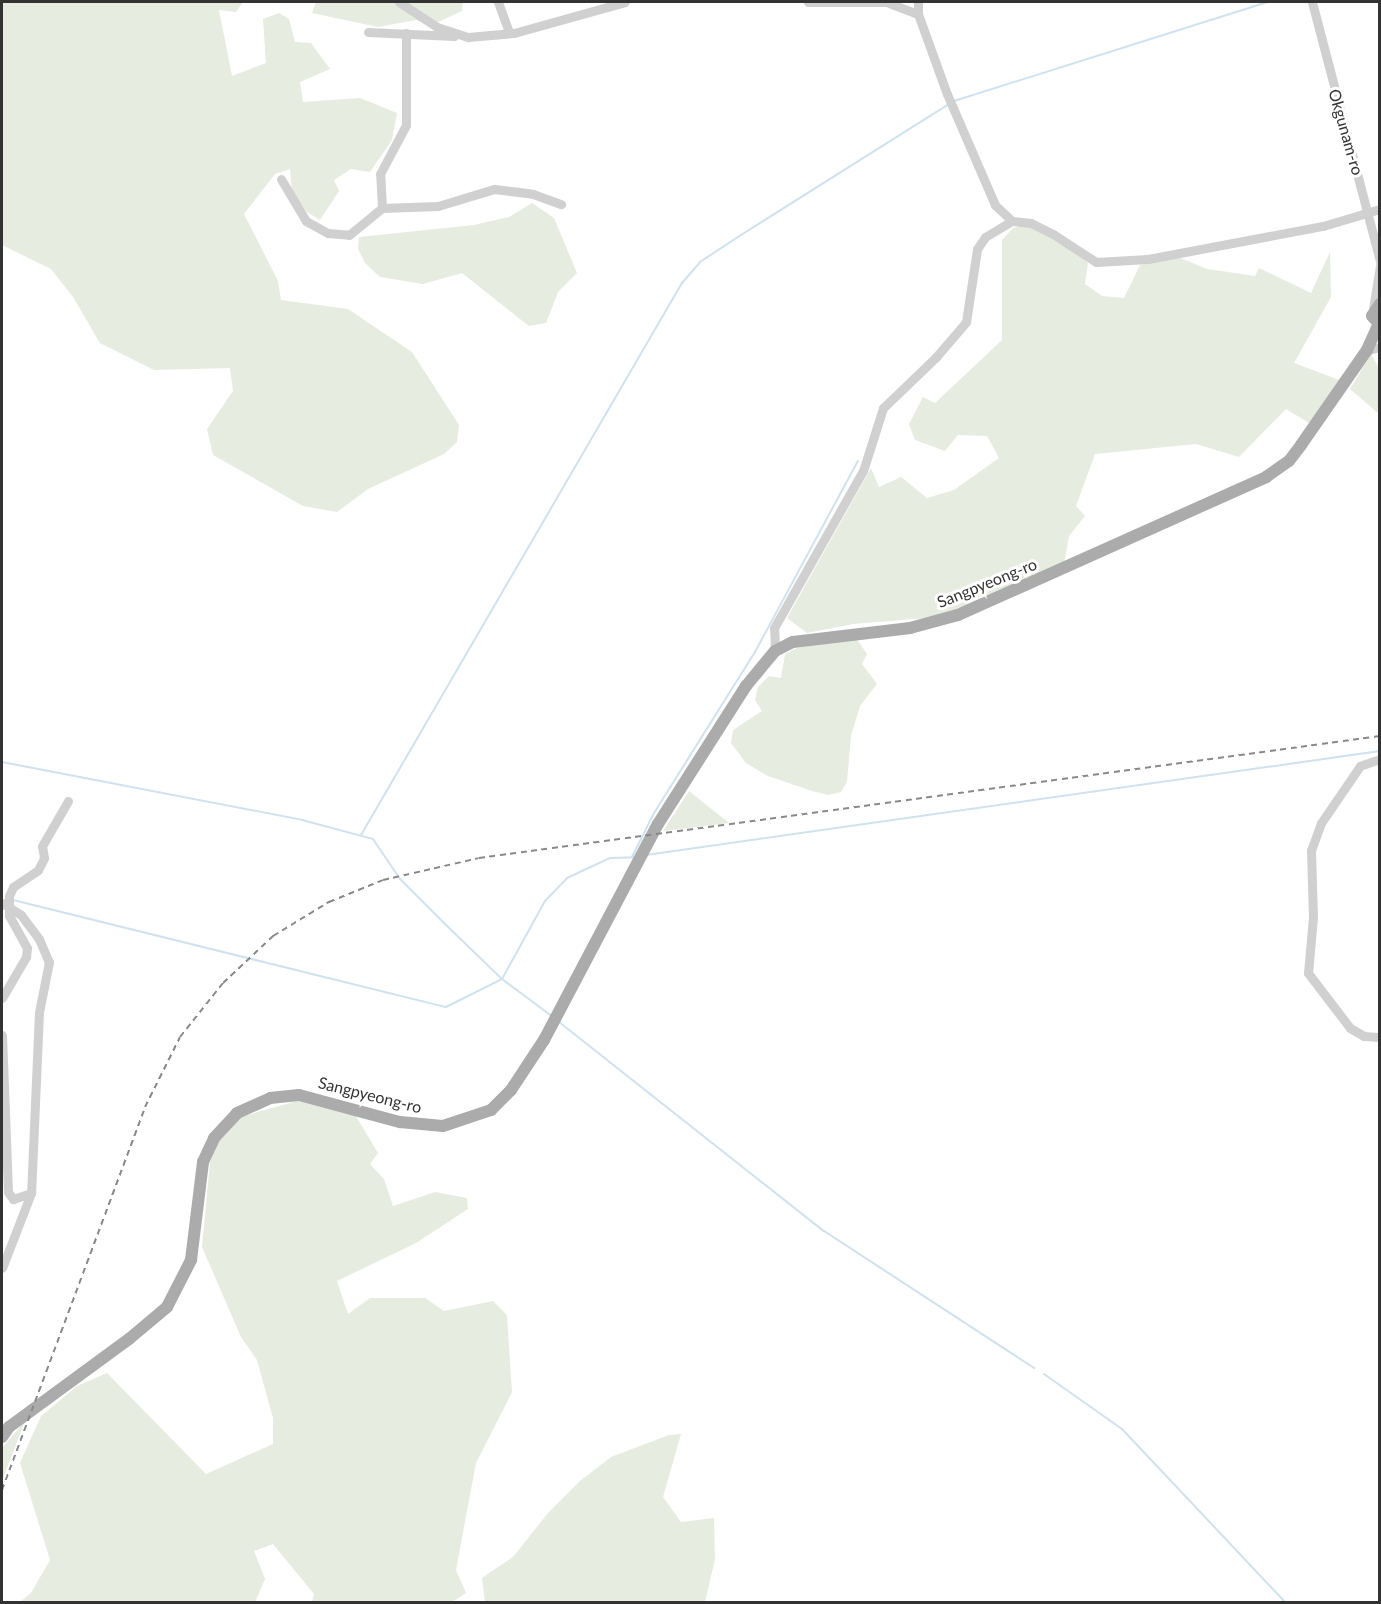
<!DOCTYPE html>
<html>
<head>
<meta charset="utf-8">
<style>
  body { margin:0 }
  #map { position:relative; width:1381px; height:1604px; overflow:hidden; background:#fff; font-family:Lato,sans-serif }
  div>[style] { position:absolute }
  .green>* { inset:0; background:#e6ecdf }
  .stream>* { height:2px; margin:-1px; padding:0 1px; transform-origin:1px; border-radius:1px; background:#cfe2ee }
  .minor>* { height:9px; margin:-4.5px; padding:0 4.5px; transform-origin:4.5px; border-radius:4.5px; background:#d0d0d0 }
  .major>* { height:12px; margin:-6px; padding:0 6px; transform-origin:6px; border-radius:6px; background:#ababab }
  .rail>* { height:2px; margin-top:-1px; transform-origin:0; background:repeating-linear-gradient(90deg,#888 0 6px,transparent 0 10.5px) }
  span { translate:-50% -50%; white-space:nowrap; text-align:center; line-height:1.15; -webkit-text-stroke:6px #fff; paint-order:stroke }
  .street-label { font-size:16px; color:#333 }
  .frame { position:absolute; inset:0; border:3px solid #333; pointer-events:none }
</style>
</head>
<body>
<div id="map">
  <div class="green">
    <div style="clip-path:polygon(2px 2px,243px 2px,236px 12px,219px 10px,232px 76px,266px 63px,263px 19px,279px 13px,289px 19px,295px 42px,311px 43px,330px 69px,300px 82px,303px 102px,360px 98px,397px 113px,392px 140px,370px 172px,351px 169px,334px 180px,339px 191px,320px 220px,307px 212px,292px 193px,290px 169px,275px 174px,244px 214px,278px 281px,281px 300px,348px 309px,412px 352px,459px 425px,457px 442px,444px 454px,368px 489px,337px 512px,303px 506px,213px 455px,207px 429px,233px 391px,230px 368px,154px 370px,100px 343px,73px 297px,51px 269px,2px 245px)"></div>
    <div style="clip-path:polygon(316px 2px,463px 2px,462px 11px,432px 25px,416px 20px,378px 27px,312px 13px)"></div>
    <div style="clip-path:polygon(532px 203px,554px 218px,577px 273px,558px 292px,546px 323px,529px 326px,462px 273px,423px 284px,380px 277px,365px 263px,358px 249px,359px 237px,474px 225px,509px 217px)"></div>
    <div style="clip-path:polygon(1027px 225px,1080px 255px,1088px 263px,1085px 284px,1102px 296px,1124px 298px,1140px 265px,1178px 257px,1207px 269px,1255px 276px,1259px 268px,1311px 293px,1330px 252px,1331px 297px,1294px 363px,1342px 381px,1309px 423px,1286px 409px,1239px 457px,1196px 444px,1095px 454px,1076px 506px,1085px 516px,1069px 536px,1064px 564px,939px 617px,853px 624px,807px 633px,787px 618px,871px 468px,879px 487px,901px 477px,927px 498px,954px 490px,999px 458px,987px 436px,958px 435px,945px 451px,915px 440px,909px 424px,923px 397px,935px 403px,1002px 340px,1002px 240px,1013px 228px)"></div>
    <div style="clip-path:polygon(1371px 354px,1379px 368px,1379px 414px,1350px 389px)"></div>
    <div style="clip-path:polygon(856px 638px,867px 654px,862px 664px,877px 684px,860px 706px,851px 736px,847px 782px,841px 792px,828px 795px,812px 791px,768px 776px,746px 763px,731px 743px,733px 730px,762px 711px,755px 700px,758px 687px,769px 676px,781px 678px,785px 654px,797px 648px)"></div>
    <div style="clip-path:polygon(689px 791px,729px 823px,663px 831px)"></div>
    <div style="clip-path:polygon(297px 1101px,356px 1116px,378px 1153px,370px 1164px,384px 1179px,393px 1206px,435px 1192px,467px 1198px,468px 1209px,416px 1243px,337px 1281px,348px 1314px,370px 1298px,425px 1298px,444px 1311px,493px 1301px,507px 1315px,512px 1392px,476px 1463px,456px 1570px,466px 1593px,452px 1602px,312px 1602px,314px 1594px,273px 1544px,254px 1551px,265px 1579px,255px 1602px,20px 1602px,31px 1593px,50px 1560px,20px 1463px,41px 1416px,77px 1386px,107px 1373px,206px 1474px,273px 1444px,273px 1418px,257px 1360px,241px 1337px,202px 1247px,210px 1162px,218px 1141px,240px 1117px)"></div>
    <div style="clip-path:polygon(25px 1421px,2px 1481px,2px 1448px)"></div>
    <div style="clip-path:polygon(681px 1434px,663px 1497px,681px 1522px,714px 1518px,715px 1559px,705px 1602px,485px 1602px,482px 1578px,513px 1557px,548px 1513px,580px 1481px,611px 1457px,669px 1435px)"></div>
  </div>
  <div class="stream">
    <div style="left:954px;top:101px;width:329px;rotate:-17.5deg"></div>
    <div style="left:2px;top:762px;width:306px;rotate:10.9deg"></div>
    <div style="left:302px;top:820px;width:73px;rotate:15deg"></div>
    <div style="left:373px;top:839px;width:48px;rotate:56deg"></div>
    <div style="left:400px;top:879px;width:64px;rotate:45deg"></div>
    <div style="left:445px;top:924px;width:79px;rotate:44deg"></div>
    <div style="left:502px;top:979px;width:64px;rotate:36.7deg"></div>
    <div style="left:361px;top:835px;width:639px;rotate:-59.82deg"></div>
    <div style="left:682px;top:283px;width:28px;rotate:-49deg"></div>
    <div style="left:700px;top:262px;width:49px;rotate:-33.4deg"></div>
    <div style="left:741px;top:235px;width:246px;rotate:-32.2deg"></div>
    <div style="left:646px;top:855px;width:741px;rotate:-8.06deg"></div>
    <div style="left:632px;top:857px;width:49px;rotate:-63.4deg"></div>
    <div style="left:654px;top:813px;width:190px;rotate:-57.9deg"></div>
    <div style="left:755px;top:652px;width:217px;rotate:-61.7deg"></div>
    <div style="left:13px;top:900px;width:446px;rotate:13.9deg"></div>
    <div style="left:446px;top:1007px;width:63px;rotate:-26.6deg"></div>
    <div style="left:502px;top:979px;width:89px;rotate:-61.1deg"></div>
    <div style="left:545px;top:901px;width:32px;rotate:-46deg"></div>
    <div style="left:567px;top:878px;width:47px;rotate:-24.9deg"></div>
    <div style="left:610px;top:858px;width:25px;rotate:-2deg"></div>
    <div style="left:559px;top:1022px;width:337px;rotate:38.3deg"></div>
    <div style="left:824px;top:1231px;width:251px;rotate:33.1deg"></div>
    <div style="left:1044px;top:1374px;width:95px;rotate:35.2deg"></div>
    <div style="left:1122px;top:1429px;width:238px;rotate:46.7deg"></div>
  </div>
  <div class="minor">
    <div style="left:399px;top:2px;width:45px;rotate:33.3deg"></div>
    <div style="left:437px;top:27px;width:33px;rotate:18deg"></div>
    <div style="left:468px;top:37px;width:46px;rotate:-5deg"></div>
    <div style="left:514px;top:33px;width:115px;rotate:-15.6deg"></div>
    <div style="left:498px;top:2px;width:33px;rotate:70deg"></div>
    <div style="left:808px;top:2px;width:87px"></div>
    <div style="left:918px;top:2px;width:12px;rotate:90deg"></div>
    <div style="left:918px;top:14px;width:85px;rotate:70.1deg"></div>
    <div style="left:947px;top:94px;width:121px;rotate:66.6deg"></div>
    <div style="left:995px;top:205px;width:23px;rotate:43deg"></div>
    <div style="left:1012px;top:221px;width:19px;rotate:6deg"></div>
    <div style="left:1031px;top:223px;width:25px;rotate:27deg"></div>
    <div style="left:1053px;top:234px;width:51px;rotate:33.1deg"></div>
    <div style="left:1096px;top:262px;width:52px;rotate:-3.3deg"></div>
    <div style="left:1148px;top:259px;width:178px;rotate:-10.7deg"></div>
    <div style="left:1323px;top:226px;width:59px;rotate:-16.6deg"></div>
    <div style="left:1312px;top:2px;width:269px;rotate:75.3deg"></div>
    <div style="left:889px;top:3px;width:31px;rotate:21deg"></div>
    <div style="left:368px;top:32px;width:86px;rotate:2.7deg"></div>
    <div style="left:281px;top:179px;width:49px;rotate:59.2deg"></div>
    <div style="left:306px;top:221px;width:25px;rotate:29deg"></div>
    <div style="left:328px;top:233px;width:21px;rotate:5deg"></div>
    <div style="left:349px;top:235px;width:43px;rotate:-39.3deg"></div>
    <div style="left:382px;top:208px;width:34px;rotate:-93deg"></div>
    <div style="left:380px;top:174px;width:55px;rotate:-62deg"></div>
    <div style="left:406px;top:125px;width:92px;rotate:-90deg"></div>
    <div style="left:382px;top:208px;width:56px;rotate:-2deg"></div>
    <div style="left:438px;top:206px;width:59px;rotate:-16.9deg"></div>
    <div style="left:494px;top:189px;width:39px;rotate:7deg"></div>
    <div style="left:533px;top:194px;width:30px;rotate:20deg"></div>
    <div style="left:1373px;top:309px;width:44px;rotate:-80.8deg"></div>
    <div style="left:1367px;top:350px;width:13px;rotate:-13deg"></div>
    <div style="left:775px;top:651px;width:23px;rotate:-92deg"></div>
    <div style="left:774px;top:628px;width:180px;rotate:-60.5deg"></div>
    <div style="left:863px;top:471px;width:66px;rotate:-72.4deg"></div>
    <div style="left:883px;top:408px;width:74px;rotate:-43.9deg"></div>
    <div style="left:936px;top:357px;width:46px;rotate:-49.4deg"></div>
    <div style="left:966px;top:322px;width:74px;rotate:-81.4deg"></div>
    <div style="left:977px;top:249px;width:14px;rotate:-56deg"></div>
    <div style="left:985px;top:237px;width:31px;rotate:-31deg"></div>
    <div style="left:1380px;top:759px;width:21px;rotate:161deg"></div>
    <div style="left:1360px;top:766px;width:69px;rotate:124.4deg"></div>
    <div style="left:1321px;top:823px;width:29px;rotate:110deg"></div>
    <div style="left:1311px;top:850px;width:67px;rotate:88.3deg"></div>
    <div style="left:1313px;top:917px;width:56px;rotate:95.1deg"></div>
    <div style="left:1308px;top:973px;width:69px;rotate:52.6deg"></div>
    <div style="left:1350px;top:1028px;width:16px;rotate:30deg"></div>
    <div style="left:1364px;top:1036px;width:16px;rotate:4deg"></div>
    <div style="left:2px;top:903px;width:22px;rotate:32deg"></div>
    <div style="left:21px;top:915px;width:30px;rotate:53deg"></div>
    <div style="left:39px;top:939px;width:25px;rotate:67deg"></div>
    <div style="left:49px;top:962px;width:51px;rotate:101.3deg"></div>
    <div style="left:39px;top:1012px;width:181px;rotate:92.5deg"></div>
    <div style="left:2px;top:998px;width:48px;rotate:-59.7deg"></div>
    <div style="left:26px;top:957px;width:9px;rotate:-84deg"></div>
    <div style="left:27px;top:948px;width:37px;rotate:-119deg"></div>
    <div style="left:9px;top:916px;width:20px;rotate:-90deg"></div>
    <div style="left:9px;top:896px;width:10px;rotate:-66deg"></div>
    <div style="left:13px;top:887px;width:30px;rotate:-34deg"></div>
    <div style="left:38px;top:870px;width:13px;rotate:-63deg"></div>
    <div style="left:44px;top:858px;width:12px;rotate:-99deg"></div>
    <div style="left:42px;top:846px;width:52px;rotate:-60deg"></div>
    <div style="left:2px;top:1035px;width:157px;rotate:87.8deg"></div>
    <div style="left:8px;top:1192px;width:9px;rotate:54deg"></div>
    <div style="left:13px;top:1199px;width:19px;rotate:-18deg"></div>
    <div style="left:31px;top:1193px;width:80px;rotate:111.1deg"></div>
  </div>
  <div class="major">
    <div style="left:1380px;top:304px;width:14px;rotate:124deg"></div>
    <div style="left:1372px;top:316px;width:12px;rotate:48deg"></div>
    <div style="left:2px;top:1437px;width:12px;rotate:-55deg"></div>
    <div style="left:9px;top:1427px;width:149px;rotate:-36.3deg"></div>
    <div style="left:129px;top:1339px;width:50px;rotate:-40.1deg"></div>
    <div style="left:167px;top:1307px;width:53px;rotate:-62.9deg"></div>
    <div style="left:191px;top:1260px;width:99px;rotate:-83deg"></div>
    <div style="left:203px;top:1162px;width:26px;rotate:-65deg"></div>
    <div style="left:214px;top:1138px;width:34px;rotate:-47deg"></div>
    <div style="left:237px;top:1113px;width:36px;rotate:-24deg"></div>
    <div style="left:270px;top:1098px;width:29px;rotate:-6deg"></div>
    <div style="left:299px;top:1095px;width:105px;rotate:15deg"></div>
    <div style="left:400px;top:1122px;width:43px;rotate:5.3deg"></div>
    <div style="left:443px;top:1126px;width:51px;rotate:-18.4deg"></div>
    <div style="left:491px;top:1110px;width:28px;rotate:-45deg"></div>
    <div style="left:511px;top:1090px;width:60px;rotate:-56.6deg"></div>
    <div style="left:544px;top:1040px;width:244px;rotate:-62.2deg"></div>
    <div style="left:658px;top:824px;width:164px;rotate:-57.5deg"></div>
    <div style="left:746px;top:686px;width:45px;rotate:-50.4deg"></div>
    <div style="left:775px;top:651px;width:20px;rotate:-27deg"></div>
    <div style="left:793px;top:642px;width:118px;rotate:-6.8deg"></div>
    <div style="left:910px;top:628px;width:50px;rotate:-15.2deg"></div>
    <div style="left:958px;top:615px;width:338px;rotate:-24.1deg"></div>
    <div style="left:1266px;top:477px;width:28px;rotate:-35deg"></div>
    <div style="left:1289px;top:461px;width:20px;rotate:-53deg"></div>
    <div style="left:1301px;top:445px;width:116px;rotate:-55.2deg"></div>
    <div style="left:1367px;top:350px;width:27px;rotate:-66deg"></div>
  </div>
  <div class="rail">
    <div style="left:2px;top:1490px;width:409px;rotate:-69.5deg"></div>
    <div style="left:145px;top:1107px;width:78px;rotate:-63.4deg"></div>
    <div style="left:180px;top:1037px;width:69px;rotate:-51.5deg"></div>
    <div style="left:223px;top:983px;width:69px;rotate:-43.2deg"></div>
    <div style="left:273px;top:936px;width:66px;rotate:-31.3deg"></div>
    <div style="left:329px;top:902px;width:58px;rotate:-22.2deg"></div>
    <div style="left:383px;top:880px;width:98px;rotate:-12.9deg"></div>
    <div style="left:479px;top:858px;width:909px;rotate:-7.71deg"></div>
  </div>
  <div class="street-label">
    <span style="left:1346px;top:132px;rotate:74deg">Okgunam-ro</span>
    <span style="left:987px;top:583px;rotate:-22deg">Sangpyeong-ro</span>
    <span style="left:370px;top:1095px;rotate:14deg">Sangpyeong-ro</span>
  </div>
  <div class="frame"></div>
</div>
</body>
</html>
